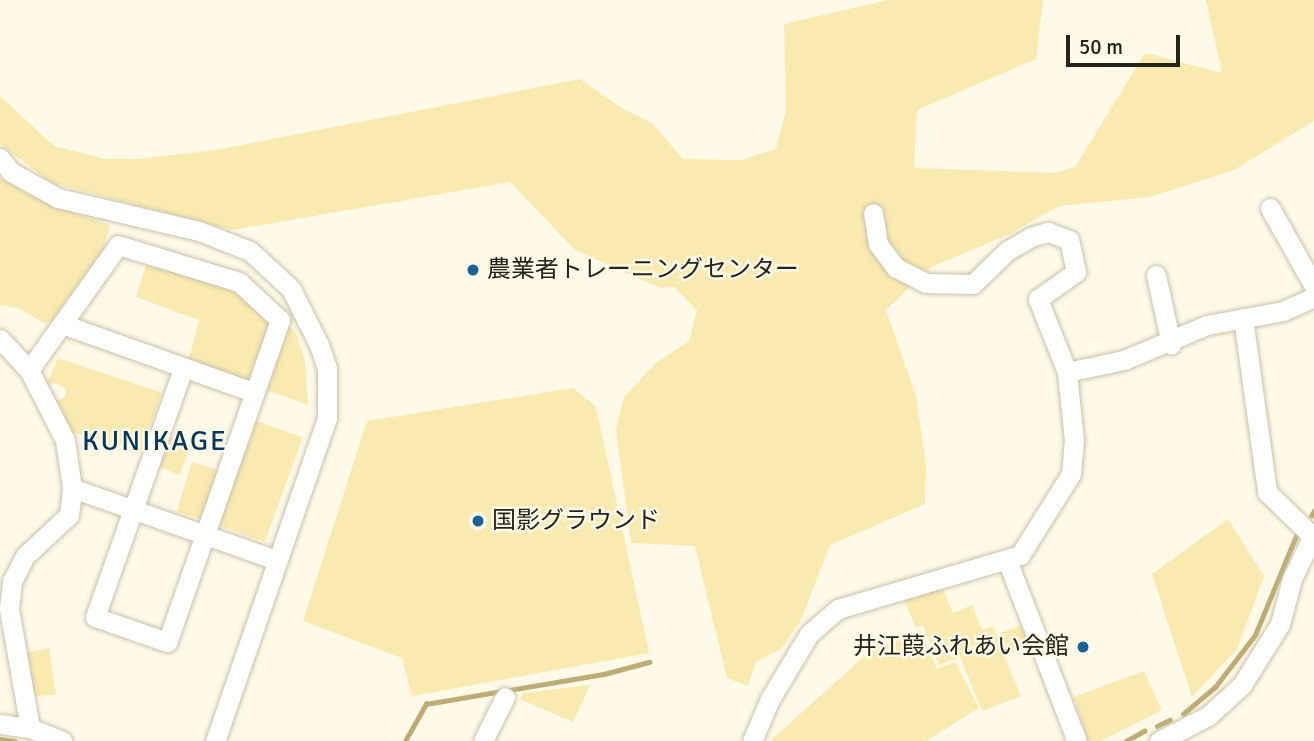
<!DOCTYPE html>
<html>
<head>
<meta charset="utf-8">
<style>
  body { margin:0 }
  #map { position:relative; width:1314px; height:741px; overflow:hidden; background:#fffae7; font-family:Signika,"Noto Sans JP",sans-serif }
  div>[style] { position:absolute }
  .green>* { inset:0; background:#f9eab0; transform-origin:0 0 }
  .stream>* { height:4.5px; margin:-2.25px; padding:0 2.25px; transform-origin:2.25px; border-radius:2.25px; background:#bdad74 }
  .roads { filter:drop-shadow(0 0 2px #c8c2ab) drop-shadow(0 0 2px #c8c2ab) }
  .minor>* { height:19px; margin:-9.5px; padding:0 9.5px; transform-origin:9.5px; border-radius:9.5px; background:#fff }
  .dots>* { width:19px; height:19px; translate:-50% -50%; box-sizing:border-box; border:4px solid #fffae7; border-radius:50% }
  span { translate:-50% -50%; white-space:nowrap; text-align:center; line-height:1.15; -webkit-text-stroke:5px #fffae7; paint-order:stroke }
  .poi-label { font-size:24px; color:#25231a }
  .left { translate:0 -50%; text-align:left }
  .right { translate:-100% -50%; text-align:right }
  .quarter-label { font-size:28px; color:#03385b; letter-spacing:2px }
  .scale { position:absolute; left:1066px; top:35px; width:114px; height:32px; box-sizing:border-box; border:4px solid #25231a; border-top:0; padding-left:9px; font-size:21px; line-height:24px; white-space:nowrap; color:#25231a; -webkit-text-stroke:5px #fffae7; paint-order:stroke }
</style>
</head>
<body>
<div id="map">
  <div class="green">
    <div style="clip-path:polygon(888px 0,1043px 0,1036px 59px,917px 110px,914px 168px,1055px 173px,1075px 167px,1145px 53px,1222px 73px,1206px 0,1314px 0,1314px 121px,1234px 170px,1150px 197px,1059px 206px,1010px 234px,931px 267px,886px 310px,916px 396px,926px 464px,925px 504px,830px 545px,801px 620px,781px 649px,756px 662px,748px 686px,727px 678px,695px 546px,631px 543px,616px 430px,624px 397px,655px 364px,689px 341px,697px 310px,674px 287px,660px 288px,575px 250px,510px 182px,232px 230px,52px 183px,0 144px,0 96px,54px 146px,105px 159px,138px 159px,216px 150px,580px 79px,623px 109px,652px 123px,683px 159px,741px 160px,776px 149px,786px 111px,784px 24px)"></div>
    <div style="clip-path:polygon(0 178px,49px 204px,110px 225px,101px 258px,59px 320px,44px 323px,18px 308px,0 305px)"></div>
    <div style="clip-path:polygon(147px 261px,235px 287px,270px 319px,250px 386px,187px 365px,199px 320px,136px 297px)"></div>
    <div style="clip-path:polygon(284px 320px,297px 335px,305px 361px,308px 405px,261px 388px)"></div>
    <div style="clip-path:polygon(58px 358px,162px 393px,141px 451px,71px 432px,55px 401px,65px 397px,66px 389px,56px 383px,47px 384px)"></div>
    <div style="clip-path:polygon(573px 388px,596px 407px,649px 653px,412px 696px,402px 658px,303px 621px,367px 421px)"></div>
    <div style="left:251px;top:419px;width:55px;height:111px;rotate:20deg"></div>
    <div style="left:165px;top:435px;width:28px;height:32px;rotate:21deg"></div>
    <div style="left:192px;top:462px;width:27px;height:52px;rotate:17deg"></div>
    <div style="clip-path:polygon(1228px 519px,1264px 576px,1237px 649px,1192px 697px,1152px 574px)"></div>
    <div style="clip-path:polygon(939px 580px,953px 613px,972px 605px,982px 630px,993px 626px,997px 635px,1021px 625px,1029px 645px,1004px 655px,1021px 696px,982px 711px,960px 657px,939px 665px,923px 625px,916px 628px,902px 595px)"></div>
    <div style="clip-path:polygon(920px 629px,937px 669px,955px 662px,979px 708px,926px 741px,770px 741px,868px 653px)"></div>
    <div style="clip-path:polygon(49px 648px,56px 695px,34px 696px,24px 653px)"></div>
    <div style="clip-path:polygon(1144px 671px,1162px 710px,1101px 741px,1088px 741px,1074px 697px)"></div>
    <div style="clip-path:polygon(590px 685px,573px 722px,520px 699px,523px 693px)"></div>
  </div>
  <div class="stream">
    <div style="left:1311px;top:516px;width:6px;rotate:-59deg"></div>
    <div style="left:1183px;top:714px;width:42px;rotate:-40.2deg"></div>
    <div style="left:1215px;top:687px;width:66px;rotate:-52.4deg"></div>
    <div style="left:1255px;top:635px;width:107px;rotate:-67.5deg"></div>
    <div style="left:1157px;top:726px;width:14px;rotate:-25deg"></div>
    <div style="left:0;top:739px;width:15px;rotate:8deg"></div>
    <div style="left:405px;top:741px;width:43px;rotate:-60.4deg"></div>
    <div style="left:426px;top:704px;width:181px;rotate:-9.6deg"></div>
    <div style="left:604px;top:674px;width:47px;rotate:-14.9deg"></div>
    <div style="left:1126px;top:741px;width:21px;rotate:-29deg"></div>
  </div>
  <div class="roads">
    <div class="minor">
      <div style="left:0;top:158px;width:18px;rotate:52deg"></div>
      <div style="left:11px;top:172px;width:54px;rotate:29deg"></div>
      <div style="left:58px;top:198px;width:145px;rotate:13.2deg"></div>
      <div style="left:199px;top:231px;width:55px;rotate:21.4deg"></div>
      <div style="left:250px;top:251px;width:56px;rotate:42.8deg"></div>
      <div style="left:291px;top:289px;width:63px;rotate:63.4deg"></div>
      <div style="left:319px;top:345px;width:24px;rotate:71deg"></div>
      <div style="left:327px;top:368px;width:50px;rotate:90deg"></div>
      <div style="left:327px;top:418px;width:342px;rotate:109.1deg"></div>
      <div style="left:1270px;top:208px;width:90px;rotate:60.6deg"></div>
      <div style="left:1156px;top:275px;width:71px;rotate:77.7deg"></div>
      <div style="left:1243px;top:318px;width:176px;rotate:82.1deg"></div>
      <div style="left:1267px;top:492px;width:63px;rotate:44.4deg"></div>
      <div style="left:65px;top:325px;width:200px;rotate:19.6deg"></div>
      <div style="left:0;top:339px;width:42px;rotate:46.9deg"></div>
      <div style="left:29px;top:370px;width:79px;rotate:62.8deg"></div>
      <div style="left:65px;top:440px;width:49px;rotate:81.7deg"></div>
      <div style="left:72px;top:488px;width:27px;rotate:96deg"></div>
      <div style="left:69px;top:515px;width:60px;rotate:137deg"></div>
      <div style="left:25px;top:556px;width:28px;rotate:117deg"></div>
      <div style="left:12px;top:581px;width:28px;rotate:96deg"></div>
      <div style="left:9px;top:609px;width:121px;rotate:80deg"></div>
      <div style="left:29px;top:370px;width:153px;rotate:-54.5deg"></div>
      <div style="left:118px;top:245px;width:127px;rotate:17deg"></div>
      <div style="left:239px;top:282px;width:56px;rotate:42.8deg"></div>
      <div style="left:280px;top:320px;width:341px;rotate:109.3deg"></div>
      <div style="left:167px;top:642px;width:76px;rotate:-160.9deg"></div>
      <div style="left:95px;top:617px;width:264px;rotate:-70.5deg"></div>
      <div style="left:1067px;top:372px;width:58px;rotate:-11.9deg"></div>
      <div style="left:1124px;top:360px;width:90px;rotate:-22.9deg"></div>
      <div style="left:1207px;top:325px;width:77px;rotate:-10.4deg"></div>
      <div style="left:1283px;top:311px;width:34px;rotate:-24deg"></div>
      <div style="left:72px;top:488px;width:216px;rotate:19.4deg"></div>
      <div style="left:1007px;top:560px;width:194px;rotate:68.9deg"></div>
      <div style="left:0;top:724px;width:30px;rotate:8deg"></div>
      <div style="left:30px;top:728px;width:35px;rotate:22deg"></div>
      <div style="left:483px;top:741px;width:49px;rotate:-63.4deg"></div>
      <div style="left:752px;top:741px;width:46px;rotate:-66.8deg"></div>
      <div style="left:770px;top:699px;width:76px;rotate:-59deg"></div>
      <div style="left:809px;top:634px;width:38px;rotate:-41deg"></div>
      <div style="left:838px;top:609px;width:190px;rotate:-16.5deg"></div>
      <div style="left:1020px;top:555px;width:96px;rotate:-57.8deg"></div>
      <div style="left:1071px;top:474px;width:34px;rotate:-85deg"></div>
      <div style="left:1074px;top:440px;width:68px;rotate:-95.9deg"></div>
      <div style="left:1067px;top:372px;width:79px;rotate:-111.7deg"></div>
      <div style="left:1038px;top:299px;width:47px;rotate:-35.4deg"></div>
      <div style="left:1076px;top:272px;width:33px;rotate:-102deg"></div>
      <div style="left:1069px;top:240px;width:22px;rotate:-159deg"></div>
      <div style="left:1048px;top:232px;width:18px;rotate:164deg"></div>
      <div style="left:1031px;top:237px;width:28px;rotate:150deg"></div>
      <div style="left:1007px;top:251px;width:47px;rotate:135.9deg"></div>
      <div style="left:973px;top:284px;width:47px;rotate:-178.8deg"></div>
      <div style="left:926px;top:283px;width:34px;rotate:-153deg"></div>
      <div style="left:896px;top:268px;width:30px;rotate:-127deg"></div>
      <div style="left:878px;top:244px;width:31px;rotate:-99deg"></div>
      <div style="left:1159px;top:741px;width:55px;rotate:-27deg"></div>
      <div style="left:1208px;top:716px;width:46px;rotate:-42.4deg"></div>
      <div style="left:1242px;top:685px;width:72px;rotate:-58.1deg"></div>
      <div style="left:1280px;top:624px;width:47px;rotate:-75.1deg"></div>
      <div style="left:1292px;top:579px;width:51px;rotate:-64.4deg"></div>
    </div>
  </div>
  <div class="dots">
    <div style="left:473px;top:270px;background:#1a6397"></div>
    <div style="left:478px;top:521px;background:#1a6397"></div>
    <div style="left:1083px;top:647px;background:#1a6397"></div>
  </div>
  <div class="poi-label">
    <span class="left" style="left:487px;top:270px">農業者トレーニングセンター</span>
    <span class="left" style="left:492px;top:521px">国影グラウンド</span>
    <span class="right" style="left:1069px;top:647px">井江葭ふれあい会館</span>
  </div>
  <div class="quarter-label">
    <span style="left:155px;top:441px">KUNIKAGE</span>
  </div>
  <div class="scale">50 m</div>
</div>
</body>
</html>
